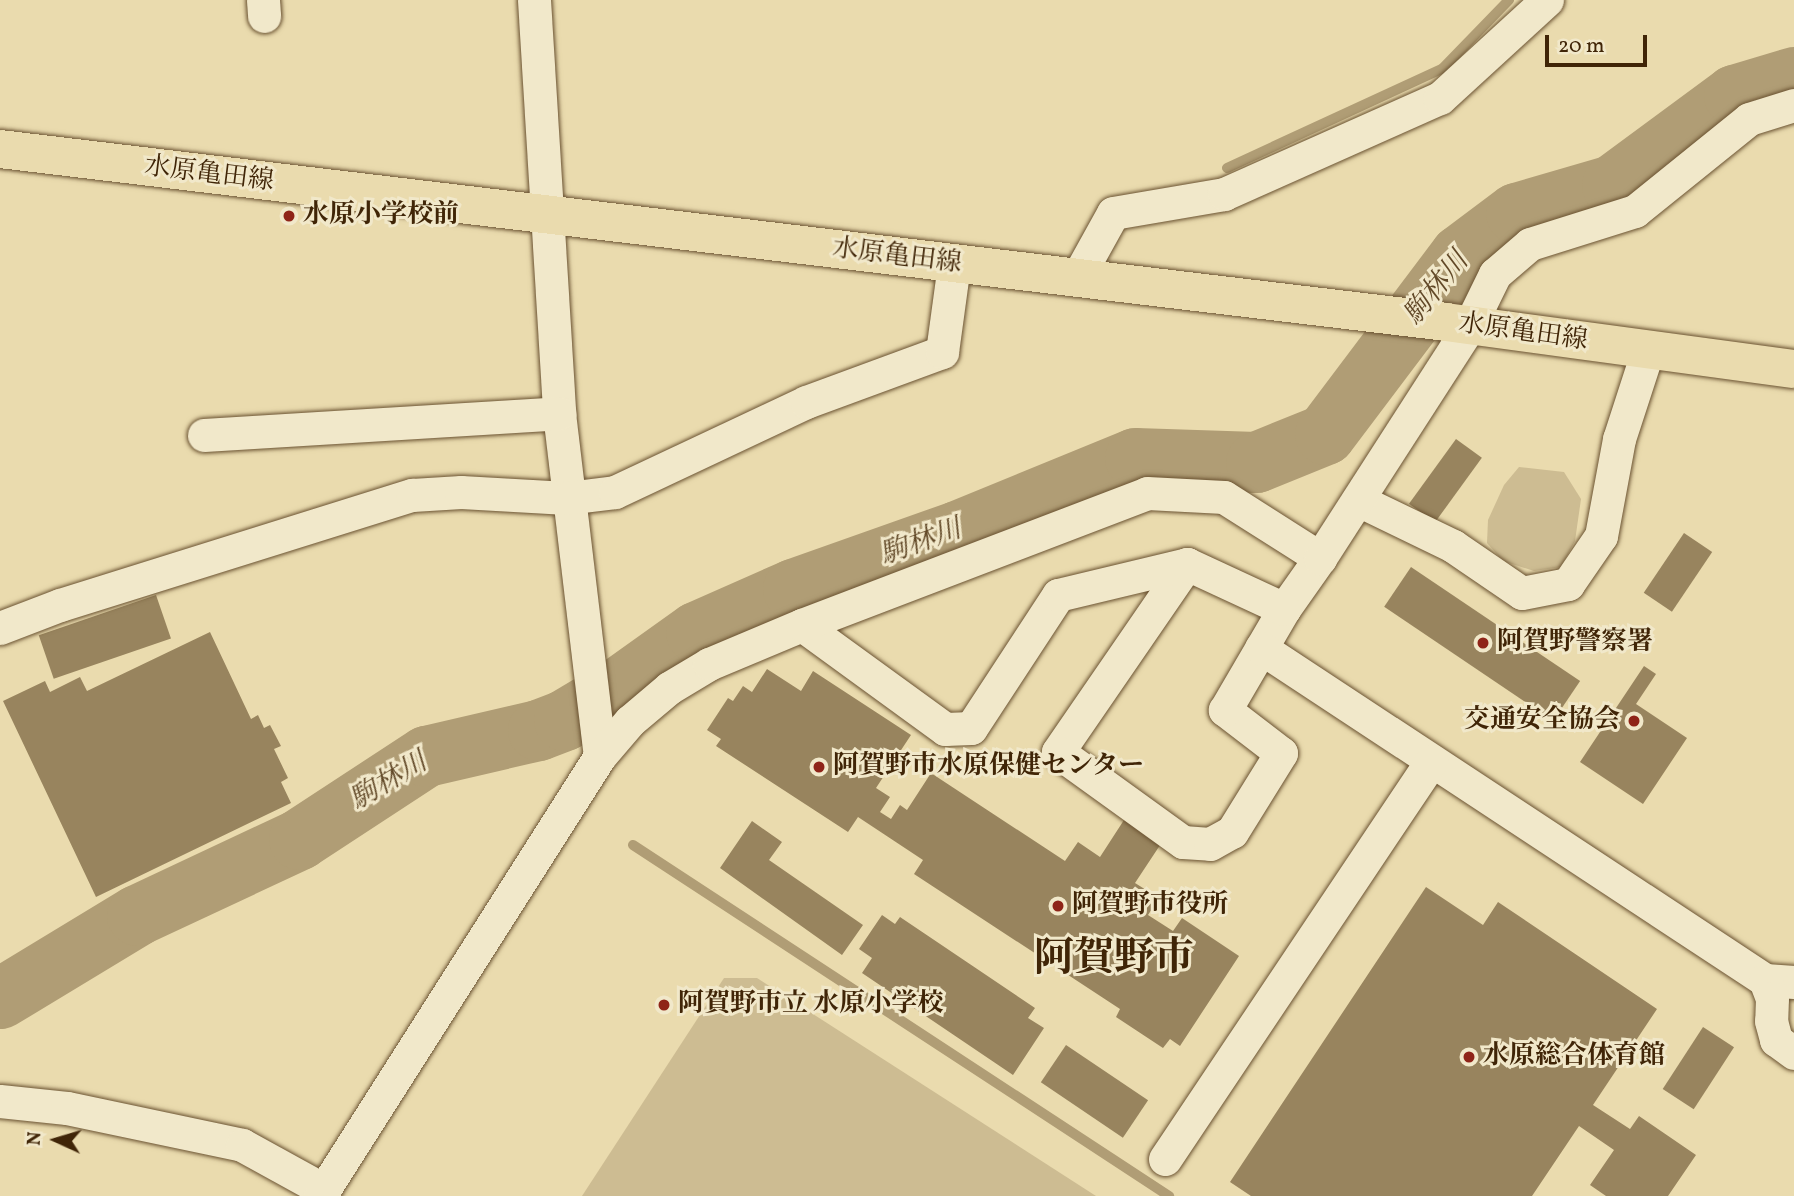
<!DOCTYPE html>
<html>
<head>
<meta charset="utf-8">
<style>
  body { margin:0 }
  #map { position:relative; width:1794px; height:1196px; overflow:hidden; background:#eadbae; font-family:Vollkorn,"Noto Serif JP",serif }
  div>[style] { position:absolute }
  .green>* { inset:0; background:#cdbc92 }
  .stream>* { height:10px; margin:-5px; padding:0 5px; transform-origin:5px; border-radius:5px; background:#b09d75 }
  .river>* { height:61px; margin:-30.5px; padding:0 30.5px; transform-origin:30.5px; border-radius:30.5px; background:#b09d75 }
  .building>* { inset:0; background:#98845e; transform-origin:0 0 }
  .roads { filter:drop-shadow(0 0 2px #6a5231) drop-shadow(0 0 2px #6a5231) }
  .minor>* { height:33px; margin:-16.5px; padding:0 16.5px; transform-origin:16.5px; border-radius:16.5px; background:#f1e8ca }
  .major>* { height:38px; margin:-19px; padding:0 19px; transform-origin:19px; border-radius:19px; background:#eadbae }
  .dots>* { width:19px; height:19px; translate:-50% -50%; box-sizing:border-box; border:4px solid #f1e8ca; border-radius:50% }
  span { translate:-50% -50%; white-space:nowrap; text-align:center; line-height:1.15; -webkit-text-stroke:6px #f1e8ca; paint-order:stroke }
  .street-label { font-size:26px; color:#402507 }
  .poi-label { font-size:26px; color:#402507; font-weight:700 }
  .left { translate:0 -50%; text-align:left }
  .right { translate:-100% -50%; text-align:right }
  .water-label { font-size:28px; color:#624928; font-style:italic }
  .town-label { font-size:40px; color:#402507; font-weight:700 }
  .north { position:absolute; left:21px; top:1105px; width:70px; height:70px; -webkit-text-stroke:5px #f1e8ca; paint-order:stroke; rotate:274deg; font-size:19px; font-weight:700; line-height:28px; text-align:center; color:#402507 }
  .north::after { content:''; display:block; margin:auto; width:24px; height:32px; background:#402507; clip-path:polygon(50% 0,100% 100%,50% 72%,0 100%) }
  .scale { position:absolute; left:1545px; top:35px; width:102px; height:32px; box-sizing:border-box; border:4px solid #402507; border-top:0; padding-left:9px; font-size:21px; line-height:24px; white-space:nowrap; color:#402507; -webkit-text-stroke:5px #f1e8ca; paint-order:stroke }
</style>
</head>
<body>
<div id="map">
  <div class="green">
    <div style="clip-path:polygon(1519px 467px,1564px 472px,1581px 499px,1575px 541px,1561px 567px,1534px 571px,1503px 561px,1487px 543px,1488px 520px,1504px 485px)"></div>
    <div style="clip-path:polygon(724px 978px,757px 978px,1096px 1196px,582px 1196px)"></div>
  </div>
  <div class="stream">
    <div style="left:1227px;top:168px;width:238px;rotate:-24.8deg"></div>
    <div style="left:1443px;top:68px;width:95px;rotate:-45.9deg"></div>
    <div style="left:633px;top:845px;width:641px;rotate:33.22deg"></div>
  </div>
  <div class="river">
    <div style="left:0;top:998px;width:160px;rotate:-31.2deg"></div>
    <div style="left:137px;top:915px;width:179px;rotate:-25.1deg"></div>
    <div style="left:299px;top:839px;width:152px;rotate:-33.2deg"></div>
    <div style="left:426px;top:756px;width:115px;rotate:-13.1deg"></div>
    <div style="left:538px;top:730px;width:28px;rotate:-21deg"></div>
    <div style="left:564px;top:720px;width:61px;rotate:-30.8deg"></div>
    <div style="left:616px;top:689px;width:98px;rotate:-35.5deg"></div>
    <div style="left:696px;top:632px;width:106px;rotate:-23.9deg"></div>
    <div style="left:793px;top:589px;width:174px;rotate:-19.5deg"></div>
    <div style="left:957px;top:531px;width:192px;rotate:-22.3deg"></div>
    <div style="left:1135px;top:458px;width:121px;rotate:1.9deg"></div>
    <div style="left:1256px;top:462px;width:74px;rotate:-22.1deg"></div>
    <div style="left:1325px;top:434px;width:224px;rotate:-53deg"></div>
    <div style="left:1460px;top:255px;width:70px;rotate:-36.9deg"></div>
    <div style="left:1516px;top:213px;width:100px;rotate:-16.3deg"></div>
    <div style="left:1612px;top:185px;width:152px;rotate:-36.4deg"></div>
    <div style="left:1734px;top:95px;width:63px;rotate:-16.7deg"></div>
  </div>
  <div class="building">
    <div style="left:1456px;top:439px;width:32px;height:80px;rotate:36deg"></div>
    <div style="left:1684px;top:533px;width:34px;height:72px;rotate:34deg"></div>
    <div style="left:1411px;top:567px;width:204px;height:48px;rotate:34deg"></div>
    <div style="left:156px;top:595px;width:46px;height:124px;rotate:71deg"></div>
    <div style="clip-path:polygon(210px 632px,251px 719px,258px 715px,264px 728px,270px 725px,281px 746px,274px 749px,288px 778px,281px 782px,291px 803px,96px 897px,3px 701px,45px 681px,50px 692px,80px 677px,87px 691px)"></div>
    <div style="clip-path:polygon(1644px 666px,1656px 674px,1636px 704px,1687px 738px,1643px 804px,1580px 762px)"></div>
    <div style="clip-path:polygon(767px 669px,801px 691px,813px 671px,911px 735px,876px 788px,890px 797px,880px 812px,891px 819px,900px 805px,907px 810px,931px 773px,1065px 861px,1078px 842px,1100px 857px,1135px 803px,1172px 827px,1135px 883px,1159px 898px,1148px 915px,1173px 931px,1182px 918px,1239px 956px,1180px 1046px,1170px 1039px,1163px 1048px,1116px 1017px,1120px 1009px,914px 874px,923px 860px,858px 817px,848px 832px,716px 746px,721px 739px,707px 730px,728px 698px,733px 701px,743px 686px,752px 692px)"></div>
    <div style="clip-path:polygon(752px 821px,782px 842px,769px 860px,863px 925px,842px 955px,720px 868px)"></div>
    <div style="clip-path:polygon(1426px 887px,1483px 925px,1498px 902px,1657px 1009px,1593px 1105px,1630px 1129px,1639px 1116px,1696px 1155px,1668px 1196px,1606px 1196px,1590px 1185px,1614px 1150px,1579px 1126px,1532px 1196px,1251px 1196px,1230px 1182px)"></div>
    <div style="clip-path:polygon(882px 915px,895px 924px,900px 917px,1035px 1008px,1028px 1018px,1044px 1028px,1013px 1075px,862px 973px,872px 958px,859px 949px)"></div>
    <div style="left:1703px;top:1027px;width:37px;height:74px;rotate:33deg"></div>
    <div style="left:1066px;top:1045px;width:99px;height:45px;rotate:34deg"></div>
  </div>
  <div class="roads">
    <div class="minor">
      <div style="left:263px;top:0;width:16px;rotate:86deg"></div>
      <div style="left:534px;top:0;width:414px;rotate:86.5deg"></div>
      <div style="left:559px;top:413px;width:345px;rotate:83.2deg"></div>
      <div style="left:1077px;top:278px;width:74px;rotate:-61deg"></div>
      <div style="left:1113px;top:213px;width:113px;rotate:-9.7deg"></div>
      <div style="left:1224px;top:194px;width:236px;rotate:-24deg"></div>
      <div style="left:1440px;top:98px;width:145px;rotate:-42.5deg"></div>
      <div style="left:204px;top:435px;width:356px;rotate:-3.5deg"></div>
      <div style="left:1358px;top:500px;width:106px;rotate:25.8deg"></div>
      <div style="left:1453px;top:546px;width:83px;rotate:34.3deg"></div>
      <div style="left:1522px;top:593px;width:47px;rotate:-11.1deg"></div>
      <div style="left:1568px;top:584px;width:58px;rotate:-55.5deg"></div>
      <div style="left:1601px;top:536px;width:99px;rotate:-79.5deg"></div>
      <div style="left:1619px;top:439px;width:94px;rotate:-72deg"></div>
      <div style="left:1187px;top:564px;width:228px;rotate:124.5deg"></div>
      <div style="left:1058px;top:752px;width:154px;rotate:35.8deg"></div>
      <div style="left:1183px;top:842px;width:27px;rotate:4deg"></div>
      <div style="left:1210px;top:844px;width:25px;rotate:-29deg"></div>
      <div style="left:1232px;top:832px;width:93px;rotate:-58.2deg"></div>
      <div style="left:1281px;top:753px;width:71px;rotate:-142.5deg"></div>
      <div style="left:1225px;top:710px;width:117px;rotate:-59.7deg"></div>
      <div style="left:1284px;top:609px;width:62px;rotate:-54.8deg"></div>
      <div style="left:802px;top:625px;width:177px;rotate:36deg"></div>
      <div style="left:945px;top:729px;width:26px;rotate:-2deg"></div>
      <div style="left:971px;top:728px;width:159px;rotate:-56.8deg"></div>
      <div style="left:1058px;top:595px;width:133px;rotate:-13.5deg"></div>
      <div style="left:1187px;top:564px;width:107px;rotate:24.9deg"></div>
      <div style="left:0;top:628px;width:64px;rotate:-21deg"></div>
      <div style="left:60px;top:605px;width:369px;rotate:-17.4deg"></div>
      <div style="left:412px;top:495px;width:49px;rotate:-3.5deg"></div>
      <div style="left:461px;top:492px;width:106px;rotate:3.2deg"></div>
      <div style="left:567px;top:498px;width:48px;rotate:-7.1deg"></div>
      <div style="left:615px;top:492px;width:211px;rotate:-25.2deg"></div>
      <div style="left:806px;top:402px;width:145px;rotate:-20.2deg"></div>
      <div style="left:942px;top:352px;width:89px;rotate:-82.2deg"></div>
      <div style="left:1261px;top:648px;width:604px;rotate:33.37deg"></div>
      <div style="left:1765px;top:980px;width:29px;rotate:4deg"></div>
      <div style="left:1765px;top:980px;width:19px;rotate:69deg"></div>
      <div style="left:1772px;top:998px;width:23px;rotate:92deg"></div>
      <div style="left:1771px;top:1021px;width:20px;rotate:75deg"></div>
      <div style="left:1776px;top:1040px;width:22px;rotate:36deg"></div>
      <div style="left:0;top:1101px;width:67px;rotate:6deg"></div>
      <div style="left:67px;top:1108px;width:179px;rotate:11.9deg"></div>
      <div style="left:242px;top:1145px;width:94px;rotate:28.8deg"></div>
      <div style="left:1165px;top:1159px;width:479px;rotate:-56.2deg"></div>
      <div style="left:320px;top:1196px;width:522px;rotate:-57.53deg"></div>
      <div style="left:600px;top:756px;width:46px;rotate:-49.4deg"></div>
      <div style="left:630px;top:721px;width:51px;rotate:-40.2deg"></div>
      <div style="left:669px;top:688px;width:47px;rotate:-31deg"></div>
      <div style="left:709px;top:664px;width:101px;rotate:-22.8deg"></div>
      <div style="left:802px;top:625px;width:369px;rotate:-20.9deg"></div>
      <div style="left:1147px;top:493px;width:77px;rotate:3deg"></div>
      <div style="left:1224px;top:497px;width:114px;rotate:32.4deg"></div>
      <div style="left:1320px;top:558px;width:277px;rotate:-57.2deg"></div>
      <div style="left:1470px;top:325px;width:57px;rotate:-63.9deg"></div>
      <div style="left:1495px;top:274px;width:46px;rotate:-40.6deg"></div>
      <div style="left:1530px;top:244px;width:110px;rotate:-17.4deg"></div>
      <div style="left:1635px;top:211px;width:146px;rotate:-38.9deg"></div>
      <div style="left:1749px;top:119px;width:47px;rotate:-17.3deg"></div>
    </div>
    <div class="major">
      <div style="left:0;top:149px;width:1456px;rotate:6.82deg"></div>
      <div style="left:1446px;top:322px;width:351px;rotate:7.7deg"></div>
    </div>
  </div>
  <div class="dots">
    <div style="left:289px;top:216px;background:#8f2418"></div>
    <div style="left:1483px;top:643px;background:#8f2418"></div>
    <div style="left:1634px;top:721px;background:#8f2418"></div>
    <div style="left:819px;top:767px;background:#8f2418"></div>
    <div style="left:1058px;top:906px;background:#8f2418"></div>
    <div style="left:664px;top:1005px;background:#8f2418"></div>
    <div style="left:1469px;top:1057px;background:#8f2418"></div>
  </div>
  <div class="street-label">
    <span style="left:209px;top:175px;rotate:7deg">水原亀田線</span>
    <span style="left:897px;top:257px;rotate:7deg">水原亀田線</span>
    <span style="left:1523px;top:333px;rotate:8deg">水原亀田線</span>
  </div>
  <div class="poi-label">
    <span class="left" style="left:303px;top:216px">水原小学校前</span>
    <span class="left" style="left:1497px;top:643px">阿賀野警察署</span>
    <span class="right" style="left:1620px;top:721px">交通安全協会</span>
    <span class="left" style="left:833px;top:767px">阿賀野市水原保健センター</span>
    <span class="left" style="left:1072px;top:906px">阿賀野市役所</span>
    <span class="left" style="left:678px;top:1005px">阿賀野市立 水原小学校</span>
    <span class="left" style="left:1483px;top:1057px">水原総合体育館</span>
  </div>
  <div class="water-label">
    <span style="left:1437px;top:289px;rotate:-51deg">駒林川</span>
    <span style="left:921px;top:543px;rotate:-20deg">駒林川</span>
    <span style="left:389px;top:782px;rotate:-31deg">駒林川</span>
  </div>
  <div class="town-label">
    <span style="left:1114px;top:960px">阿賀野市</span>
  </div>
  <div class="north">N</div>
  <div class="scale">20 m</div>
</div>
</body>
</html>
